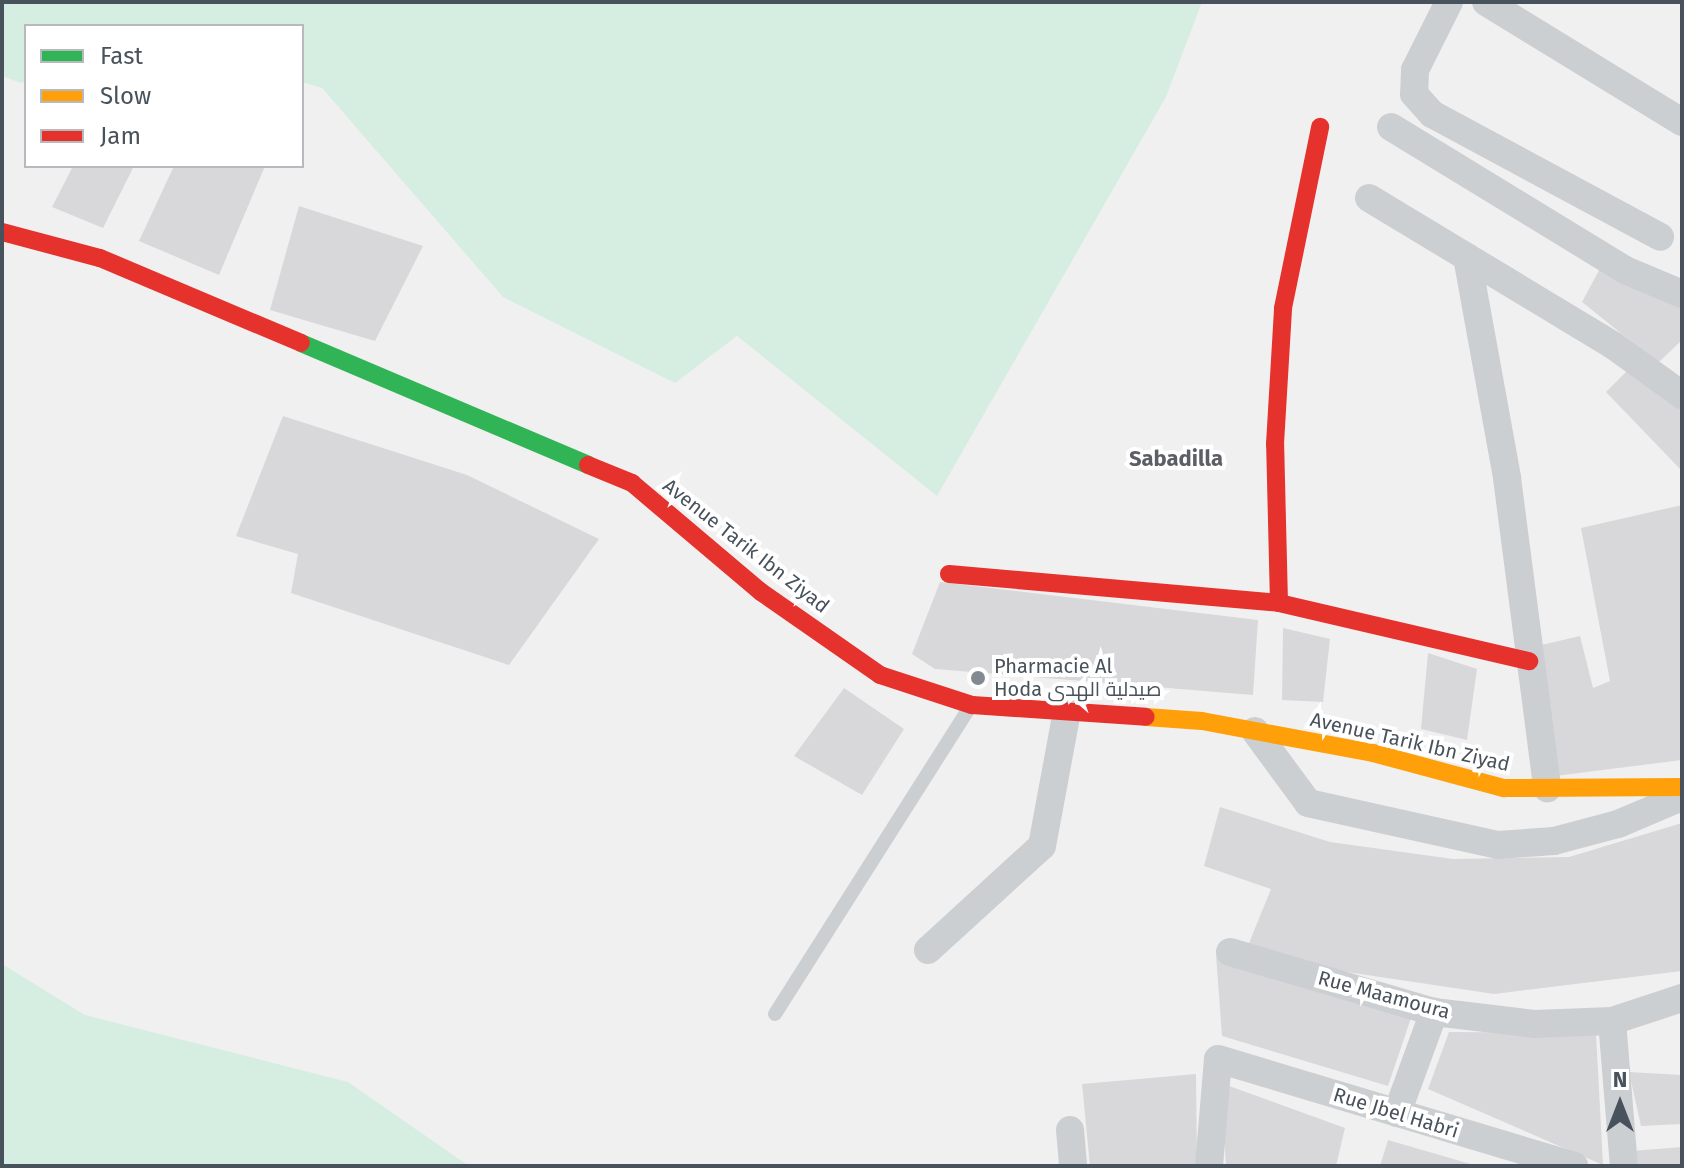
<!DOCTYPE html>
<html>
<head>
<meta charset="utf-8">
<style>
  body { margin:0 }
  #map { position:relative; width:1684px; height:1168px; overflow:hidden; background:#f1f0f0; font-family:"Fira Sans",Cairo,sans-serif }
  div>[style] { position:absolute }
  .green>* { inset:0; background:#d6eee1 }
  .building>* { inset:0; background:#d8d8da }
  .lane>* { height:14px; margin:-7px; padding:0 7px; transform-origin:7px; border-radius:7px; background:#cccfd1 }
  .street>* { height:28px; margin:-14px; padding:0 14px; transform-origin:14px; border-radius:14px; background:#cccfd1 }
  .fast>* { height:18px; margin:-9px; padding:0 9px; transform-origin:9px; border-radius:9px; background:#30b455 }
  .slow>* { height:18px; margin:-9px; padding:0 9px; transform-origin:9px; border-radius:9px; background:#ff9f0a }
  .jam>* { height:18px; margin:-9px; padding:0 9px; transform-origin:9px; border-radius:9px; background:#e5322d }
  .dots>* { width:22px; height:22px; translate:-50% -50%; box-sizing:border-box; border:4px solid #fff; border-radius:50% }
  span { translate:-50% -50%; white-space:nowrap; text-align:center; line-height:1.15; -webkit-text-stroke:8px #fff; paint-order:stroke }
  .street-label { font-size:20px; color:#48525c }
  .poi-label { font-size:20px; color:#48525c }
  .left { translate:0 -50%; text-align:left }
  .neighbourhood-label { font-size:22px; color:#5c5f64; font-weight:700 }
  .frame { position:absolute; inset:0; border:4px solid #48525c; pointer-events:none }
  .legend { position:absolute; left:24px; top:24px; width:280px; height:144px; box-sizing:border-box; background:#fff; border:2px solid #b6babe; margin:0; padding:10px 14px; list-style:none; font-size:24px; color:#48525c }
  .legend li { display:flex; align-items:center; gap:16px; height:40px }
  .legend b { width:40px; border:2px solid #b6babe }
  .north { position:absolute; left:1580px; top:1064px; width:80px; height:80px; -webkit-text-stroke:6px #fff; paint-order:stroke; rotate:0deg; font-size:22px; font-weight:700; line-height:32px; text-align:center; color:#48525c }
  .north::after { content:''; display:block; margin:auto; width:28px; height:36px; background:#48525c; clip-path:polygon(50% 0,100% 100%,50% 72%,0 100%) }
</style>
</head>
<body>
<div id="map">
  <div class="green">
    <div style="clip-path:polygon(2px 2px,1202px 2px,1166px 97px,937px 496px,737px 336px,675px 383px,503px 297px,322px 88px,302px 82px,302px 26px,26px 26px,26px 81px,21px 83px,2px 76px)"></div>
    <div style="clip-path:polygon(2px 964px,85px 1015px,348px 1082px,469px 1166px,2px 1166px)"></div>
  </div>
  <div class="building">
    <div style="clip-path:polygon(73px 166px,134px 166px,103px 228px,52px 207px)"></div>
    <div style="clip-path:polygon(174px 166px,265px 166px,219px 275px,139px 241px)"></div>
    <div style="clip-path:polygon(299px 206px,423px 246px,375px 341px,270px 310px)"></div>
    <div style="clip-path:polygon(1603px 263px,1682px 304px,1682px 340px,1658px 363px,1582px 302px)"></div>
    <div style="clip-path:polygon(1629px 369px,1682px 409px,1682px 471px,1606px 392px)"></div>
    <div style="clip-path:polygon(283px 416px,467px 475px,599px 539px,509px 665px,291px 593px,298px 554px,236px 536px)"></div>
    <div style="clip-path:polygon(1682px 505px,1682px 760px,1555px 776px,1537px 646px,1580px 636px,1593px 688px,1610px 681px,1581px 528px)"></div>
    <div style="clip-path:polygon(940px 582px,1258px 620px,1253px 695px,935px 669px,912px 654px)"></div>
    <div style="clip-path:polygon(1283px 628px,1330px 639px,1323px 702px,1282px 700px)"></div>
    <div style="clip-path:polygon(1428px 653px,1477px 669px,1467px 740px,1421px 729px)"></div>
    <div style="clip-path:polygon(844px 688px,904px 729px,862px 795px,794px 756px)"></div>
    <div style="clip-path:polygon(1220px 807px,1330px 842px,1453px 859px,1569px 857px,1682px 823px,1682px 971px,1494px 994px,1340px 971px,1247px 948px,1271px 889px,1204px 866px)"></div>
    <div style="clip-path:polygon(1216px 955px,1411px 1018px,1388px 1086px,1222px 1036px)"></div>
    <div style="clip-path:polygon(1449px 1032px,1596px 1033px,1603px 1165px,1428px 1089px)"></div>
    <div style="clip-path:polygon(1629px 1072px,1682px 1075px,1682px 1124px,1641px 1126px)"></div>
    <div style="clip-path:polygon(1196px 1074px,1197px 1166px,1090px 1166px,1082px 1084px)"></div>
    <div style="clip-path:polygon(1221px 1083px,1345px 1128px,1336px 1166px,1226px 1166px)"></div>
    <div style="clip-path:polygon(1388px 1140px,1474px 1165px,1474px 1166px,1380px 1166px)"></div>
    <div style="clip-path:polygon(1682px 1147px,1682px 1166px,1634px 1166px,1631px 1151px)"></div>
  </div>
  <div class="lane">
    <div style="left:775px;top:1014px;width:364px;rotate:-57.6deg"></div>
  </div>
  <div class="street">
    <div style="left:1449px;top:2px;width:76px;rotate:116.6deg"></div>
    <div style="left:1415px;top:70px;width:24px;rotate:92deg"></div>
    <div style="left:1414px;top:94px;width:27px;rotate:48deg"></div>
    <div style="left:1432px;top:114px;width:259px;rotate:28.3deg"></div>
    <div style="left:1486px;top:2px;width:230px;rotate:31.5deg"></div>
    <div style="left:1391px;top:127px;width:274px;rotate:31.4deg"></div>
    <div style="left:1625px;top:270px;width:62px;rotate:22.8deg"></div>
    <div style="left:1369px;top:198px;width:286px;rotate:31.1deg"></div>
    <div style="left:1614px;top:346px;width:84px;rotate:35.8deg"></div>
    <div style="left:1467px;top:257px;width:225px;rotate:79.7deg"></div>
    <div style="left:1507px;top:478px;width:313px;rotate:82.6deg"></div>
    <div style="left:1255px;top:731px;width:89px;rotate:53.6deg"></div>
    <div style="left:1308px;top:803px;width:195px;rotate:12.5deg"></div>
    <div style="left:1498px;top:845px;width:56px;rotate:-4.1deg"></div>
    <div style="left:1554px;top:841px;width:66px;rotate:-14.9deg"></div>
    <div style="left:1618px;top:824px;width:69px;rotate:-22.9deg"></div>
    <div style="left:928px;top:950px;width:154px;rotate:-42.4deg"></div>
    <div style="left:1042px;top:846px;width:137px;rotate:-79.5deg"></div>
    <div style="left:1230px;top:952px;width:213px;rotate:16.4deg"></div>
    <div style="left:1434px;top:1012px;width:101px;rotate:6.8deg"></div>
    <div style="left:1534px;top:1024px;width:78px;rotate:-2.2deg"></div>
    <div style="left:1612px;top:1021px;width:74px;rotate:-18.2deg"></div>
    <div style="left:1612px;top:1021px;width:145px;rotate:85.3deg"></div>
    <div style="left:1397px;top:1113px;width:108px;rotate:-69.9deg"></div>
    <div style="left:1070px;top:1130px;width:36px;rotate:85deg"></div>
    <div style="left:1209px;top:1166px;width:107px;rotate:-85.2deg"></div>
    <div style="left:1218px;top:1059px;width:372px;rotate:16.7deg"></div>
  </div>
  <div class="fast">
    <div style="left:301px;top:343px;width:312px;rotate:23deg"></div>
  </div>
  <div class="slow">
    <div style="left:1146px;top:717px;width:56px;rotate:4.1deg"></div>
    <div style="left:1202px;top:721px;width:174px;rotate:10.6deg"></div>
    <div style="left:1373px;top:753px;width:136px;rotate:15deg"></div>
    <div style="left:1504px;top:788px;width:178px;rotate:-0.3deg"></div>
  </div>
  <div class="jam">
    <div style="left:2px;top:232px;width:101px;rotate:14.9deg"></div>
    <div style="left:100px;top:258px;width:218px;rotate:22.9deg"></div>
    <div style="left:588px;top:465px;width:48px;rotate:22.2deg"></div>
    <div style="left:632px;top:483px;width:169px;rotate:40.2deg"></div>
    <div style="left:761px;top:592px;width:145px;rotate:34.9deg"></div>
    <div style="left:880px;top:675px;width:97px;rotate:18.1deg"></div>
    <div style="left:972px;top:705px;width:174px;rotate:3.9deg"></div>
    <div style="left:949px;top:574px;width:331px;rotate:5deg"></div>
    <div style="left:1279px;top:603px;width:257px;rotate:13.1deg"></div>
    <div style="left:1279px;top:603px;width:159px;rotate:-91.4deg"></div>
    <div style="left:1275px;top:444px;width:136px;rotate:-86.6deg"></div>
    <div style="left:1283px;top:308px;width:185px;rotate:-78.4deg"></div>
  </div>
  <div class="dots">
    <div style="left:978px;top:678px;background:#838990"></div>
  </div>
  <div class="street-label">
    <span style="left:746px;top:546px;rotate:38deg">Avenue Tarik Ibn Ziyad</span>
    <span style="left:1410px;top:742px;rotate:13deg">Avenue Tarik Ibn Ziyad</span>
    <span style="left:1384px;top:995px;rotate:15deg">Rue Maamoura</span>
    <span style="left:1396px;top:1113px;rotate:17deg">Rue Jbel Habri</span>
  </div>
  <div class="poi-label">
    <span class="left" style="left:994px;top:678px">Pharmacie Al<br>Hoda صيدلية الهدى</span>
  </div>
  <div class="neighbourhood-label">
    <span style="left:1176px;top:459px">Sabadilla</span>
  </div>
  <div class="frame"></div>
  <ul class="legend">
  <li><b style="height:10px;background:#30b455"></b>Fast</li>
  <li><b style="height:10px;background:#ff9f0a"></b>Slow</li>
  <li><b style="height:10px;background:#e5322d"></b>Jam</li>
  </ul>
  <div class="north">N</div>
</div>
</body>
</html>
